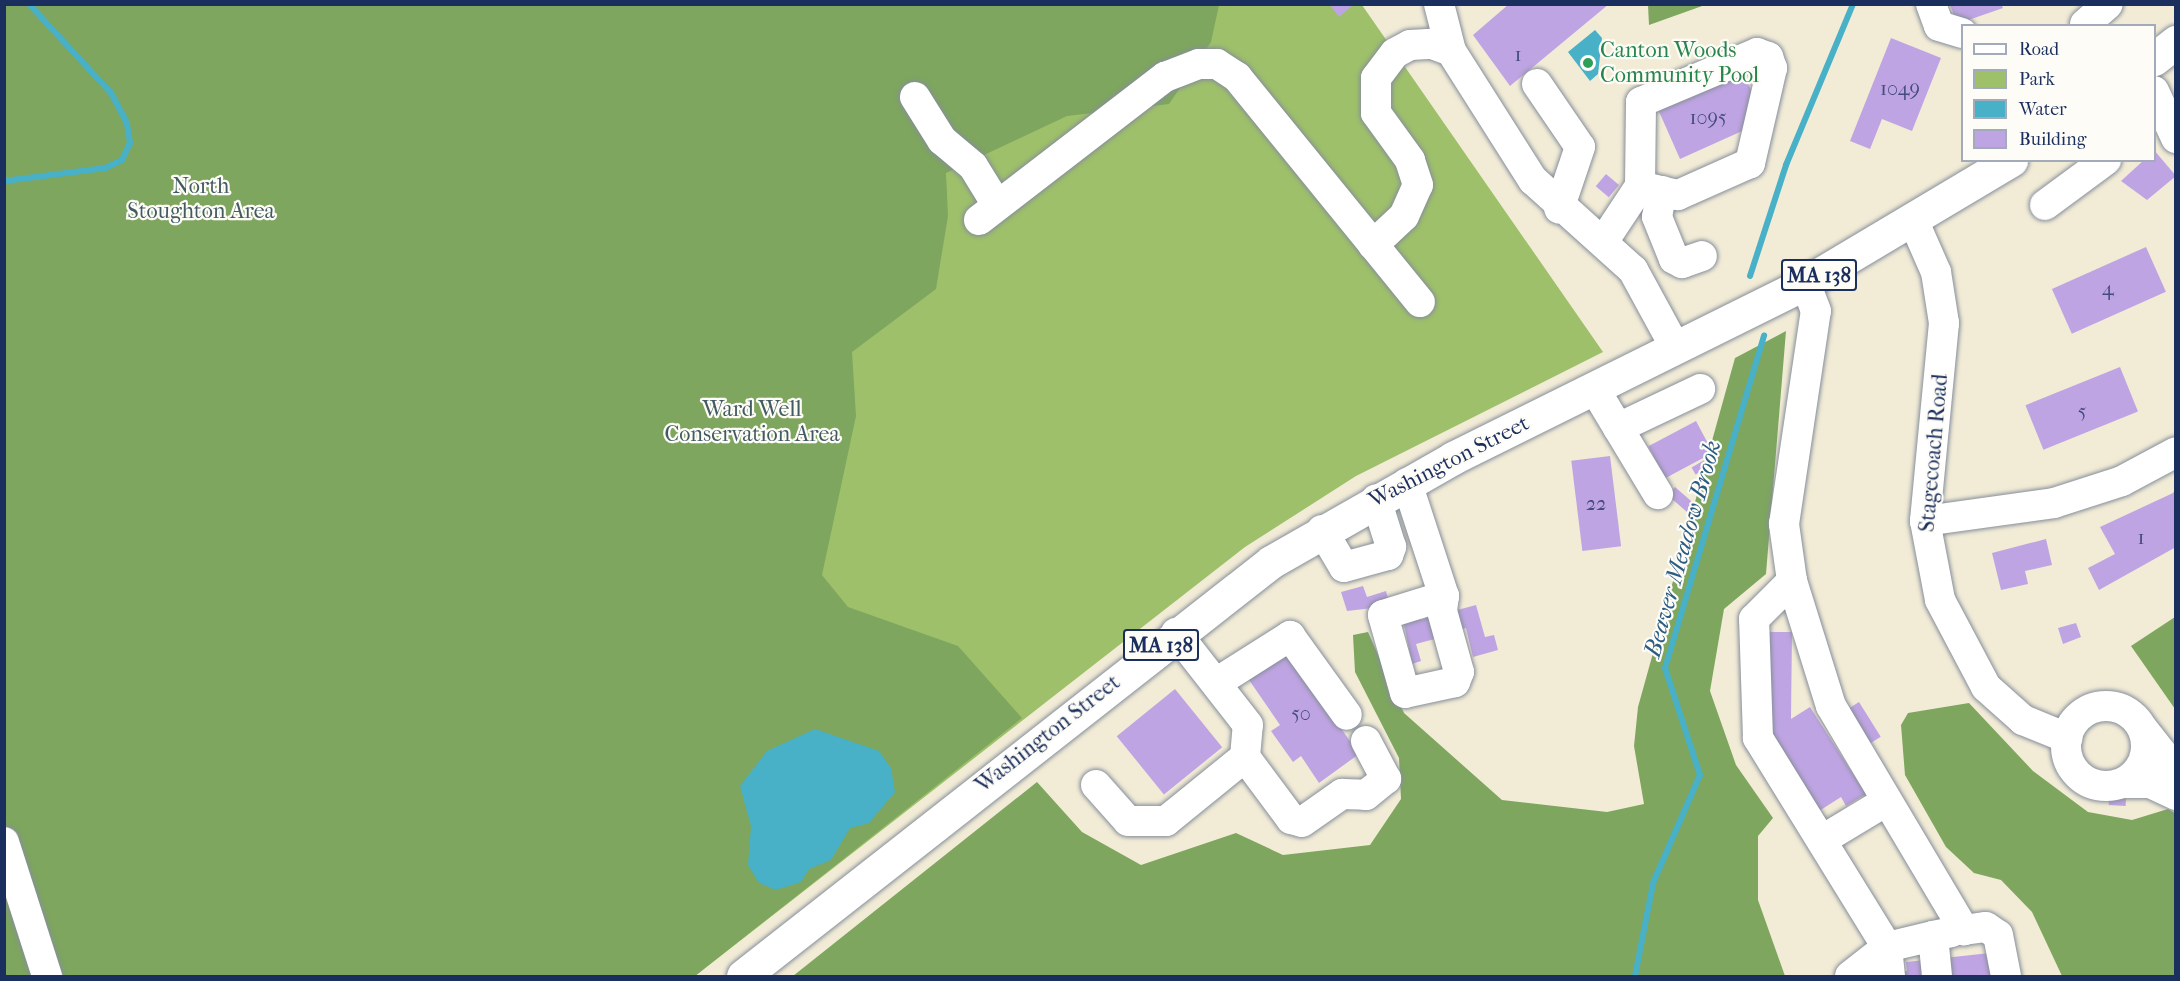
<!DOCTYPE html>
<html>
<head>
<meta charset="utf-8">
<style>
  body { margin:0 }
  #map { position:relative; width:2180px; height:981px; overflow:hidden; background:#f2ecd7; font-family:"IM FELL French Canon",serif }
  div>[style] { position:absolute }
  .green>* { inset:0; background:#9ec06a }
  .forest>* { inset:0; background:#7ea65e }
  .water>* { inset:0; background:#48b0c7 }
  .stream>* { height:6px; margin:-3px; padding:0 3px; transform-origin:3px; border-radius:3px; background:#48b0c7 }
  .building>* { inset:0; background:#bfa4e3; transform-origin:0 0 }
  .roads { filter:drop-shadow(0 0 2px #868e9a) drop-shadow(0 0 2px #868e9a) }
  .minor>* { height:30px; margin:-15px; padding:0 15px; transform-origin:15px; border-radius:15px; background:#fff }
  .minor>.ring { margin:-15px; padding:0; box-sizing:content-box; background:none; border:30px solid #fff; border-radius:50% }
  .major>* { height:33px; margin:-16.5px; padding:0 16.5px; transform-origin:16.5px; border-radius:16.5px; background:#fff }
  .dots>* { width:16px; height:16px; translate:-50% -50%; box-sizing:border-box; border:3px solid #fdfcf7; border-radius:50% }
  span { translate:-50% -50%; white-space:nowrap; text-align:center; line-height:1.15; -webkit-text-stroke:4.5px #fdfcf7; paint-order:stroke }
  .number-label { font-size:20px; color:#444c7f }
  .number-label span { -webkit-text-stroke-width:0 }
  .shield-label span { padding:2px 4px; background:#fdfcf7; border:2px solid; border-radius:4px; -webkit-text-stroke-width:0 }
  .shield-label { font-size:21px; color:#1b2f5e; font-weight:700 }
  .leisure-label { font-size:22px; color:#27864d }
  .left { translate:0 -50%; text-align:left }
  .park-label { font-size:22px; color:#425a62 }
  .street-label { font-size:22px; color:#1b2f5e }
  .water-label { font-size:24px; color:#2b5c83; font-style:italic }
  .frame { position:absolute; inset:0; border:6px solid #1b2f5e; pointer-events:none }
  .legend { position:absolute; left:1961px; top:24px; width:195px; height:138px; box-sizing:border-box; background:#fdfcf7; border:2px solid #a3aaba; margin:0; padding:8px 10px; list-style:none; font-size:18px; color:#1b2f5e }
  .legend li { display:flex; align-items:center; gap:12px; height:30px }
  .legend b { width:30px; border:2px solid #a3aaba }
</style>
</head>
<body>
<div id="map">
  <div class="green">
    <div style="clip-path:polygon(5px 5px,1362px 5px,1603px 352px,1356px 476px,1245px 547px,695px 976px,5px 976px)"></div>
  </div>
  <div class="forest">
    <div style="clip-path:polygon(5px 5px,1219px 5px,1211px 42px,1169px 104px,1067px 116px,946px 173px,948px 216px,936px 289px,852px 352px,856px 416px,822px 575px,848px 607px,958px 646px,1022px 718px,695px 976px,5px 976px)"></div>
    <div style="clip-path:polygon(1648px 5px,1648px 4px,1705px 5px,1649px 25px)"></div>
    <div style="clip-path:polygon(1786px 331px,1766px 574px,1724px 609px,1710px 691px,1736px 765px,1773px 818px,1758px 836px,1758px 900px,1785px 976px,793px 976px,1037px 782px,1082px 832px,1141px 865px,1236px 833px,1283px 855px,1370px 845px,1401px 799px,1399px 758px,1355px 672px,1353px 635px,1368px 632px,1404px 713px,1502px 800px,1607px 812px,1644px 804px,1634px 746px,1638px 707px,1735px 358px)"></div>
    <div style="clip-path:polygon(2175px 617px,2175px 709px,2131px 646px)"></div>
    <div style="clip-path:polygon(1969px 703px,2033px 771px,2088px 812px,2132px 820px,2168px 809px,2175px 813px,2175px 976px,2062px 976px,2032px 912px,2001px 880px,1974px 873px,1946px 847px,1905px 775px,1901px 725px,1908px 713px)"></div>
  </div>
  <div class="water">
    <div style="clip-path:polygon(1595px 30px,1602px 38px,1598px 74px,1590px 81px,1568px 52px)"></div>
    <div style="clip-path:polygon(815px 729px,879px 751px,891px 768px,895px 792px,869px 823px,850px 828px,831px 860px,809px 869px,801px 882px,776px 890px,759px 883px,748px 865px,751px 826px,740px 786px,767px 751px)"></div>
  </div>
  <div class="stream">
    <div style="left:4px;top:181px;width:102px;rotate:-7.3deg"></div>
    <div style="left:105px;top:168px;width:19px;rotate:-25deg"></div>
    <div style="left:122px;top:160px;width:19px;rotate:-65deg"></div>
    <div style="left:130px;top:143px;width:20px;rotate:-99deg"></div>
    <div style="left:127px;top:123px;width:34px;rotate:-118deg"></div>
    <div style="left:111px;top:93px;width:121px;rotate:-132.7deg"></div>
    <div style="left:1750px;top:276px;width:117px;rotate:-72deg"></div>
    <div style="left:1786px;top:165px;width:174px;rotate:-67.4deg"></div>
    <div style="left:1635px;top:976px;width:95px;rotate:-79deg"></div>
    <div style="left:1653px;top:883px;width:118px;rotate:-66.5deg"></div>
    <div style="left:1700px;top:775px;width:113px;rotate:-108.1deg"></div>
    <div style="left:1665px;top:668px;width:347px;rotate:-73.4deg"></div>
  </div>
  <div class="building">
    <div style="clip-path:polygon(1329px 4px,1354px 4px,1339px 17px)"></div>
    <div style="clip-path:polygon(1509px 4px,1609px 4px,1510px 86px,1473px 35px)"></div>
    <div style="clip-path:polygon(1950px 4px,2001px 4px,2003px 8px,1957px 24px)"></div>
    <div style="clip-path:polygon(1891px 38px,1941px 58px,1912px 131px,1882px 119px,1870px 149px,1850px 141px)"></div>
    <div style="clip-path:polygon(1742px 70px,1759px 107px,1751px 127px,1680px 159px,1657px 107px)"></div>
    <div style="clip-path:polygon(2154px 150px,2176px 176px,2147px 200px,2121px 181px,2144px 160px,2154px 160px)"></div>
    <div style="left:1606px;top:174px;width:17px;height:16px;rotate:40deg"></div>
    <div style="left:2146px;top:247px;width:49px;height:103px;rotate:66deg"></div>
    <div style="left:2120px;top:367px;width:48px;height:102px;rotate:68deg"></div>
    <div style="left:1696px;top:421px;width:36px;height:54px;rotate:62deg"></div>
    <div style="left:1610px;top:456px;width:91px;height:39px;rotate:83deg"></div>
    <div style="left:1708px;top:458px;width:8px;height:19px;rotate:60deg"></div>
    <div style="left:1675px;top:487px;width:32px;height:11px;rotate:41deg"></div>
    <div style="clip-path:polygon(2176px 487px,2176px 547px,2099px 590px,2088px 568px,2115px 554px,2100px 527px,2173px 493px)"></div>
    <div style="clip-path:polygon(2046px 539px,2052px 565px,2025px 571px,2028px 584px,2001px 590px,1992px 553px)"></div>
    <div style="clip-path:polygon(1363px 586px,1367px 597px,1386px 591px,1390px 606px,1347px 611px,1341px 592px)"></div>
    <div style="clip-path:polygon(1476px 605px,1485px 637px,1494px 635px,1498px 650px,1473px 657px,1466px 628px,1455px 631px,1450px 612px)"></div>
    <div style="clip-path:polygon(1420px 614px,1421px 620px,1436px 615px,1442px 637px,1416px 644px,1421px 661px,1412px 664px,1403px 619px)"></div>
    <div style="clip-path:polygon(2076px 623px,2081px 637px,2063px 644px,2058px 628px)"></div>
    <div style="clip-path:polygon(1769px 632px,1792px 632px,1791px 719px,1810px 707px,1866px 794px,1846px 806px,1841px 797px,1816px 813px,1766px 735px)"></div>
    <div style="clip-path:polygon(1286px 650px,1359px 754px,1319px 783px,1301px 756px,1293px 762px,1271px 731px,1280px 725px,1247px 677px)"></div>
    <div style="left:1175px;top:689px;width:75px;height:75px;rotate:51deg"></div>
    <div style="left:1859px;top:702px;width:41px;height:15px;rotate:58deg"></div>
    <div style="left:2109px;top:798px;width:17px;height:7px;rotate:3deg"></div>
    <div style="clip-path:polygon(1990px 953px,1993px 976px,1946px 976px,1944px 958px)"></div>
    <div style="clip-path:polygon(1925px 960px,1927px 976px,1898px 976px,1898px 972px,1907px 971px,1906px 962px)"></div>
  </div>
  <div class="roads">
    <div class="minor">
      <div style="left:1439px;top:4px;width:49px;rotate:75.7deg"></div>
      <div style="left:1451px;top:51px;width:153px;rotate:57.6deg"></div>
      <div style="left:1533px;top:180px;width:135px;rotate:42deg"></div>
      <div style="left:1633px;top:270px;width:88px;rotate:61.4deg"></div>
      <div style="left:1931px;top:4px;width:23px;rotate:70deg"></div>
      <div style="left:1939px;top:26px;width:24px;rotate:17deg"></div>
      <div style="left:2085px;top:24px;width:30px;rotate:-41deg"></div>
      <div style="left:1537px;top:84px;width:76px;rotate:55.7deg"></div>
      <div style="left:1580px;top:147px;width:65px;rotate:108.7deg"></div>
      <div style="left:2154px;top:91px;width:52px;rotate:64.9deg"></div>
      <div style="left:915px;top:97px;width:51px;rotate:57.9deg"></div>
      <div style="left:942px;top:140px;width:40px;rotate:40deg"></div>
      <div style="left:973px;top:166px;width:46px;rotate:58.4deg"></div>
      <div style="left:1662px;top:191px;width:26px;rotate:101deg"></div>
      <div style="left:1657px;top:217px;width:45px;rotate:68deg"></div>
      <div style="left:1674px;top:259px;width:9px;rotate:27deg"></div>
      <div style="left:1682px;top:263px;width:21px;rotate:-19deg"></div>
      <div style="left:2045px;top:205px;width:76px;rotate:-36.4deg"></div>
      <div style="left:979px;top:220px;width:235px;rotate:-37.6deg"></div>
      <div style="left:1165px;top:77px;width:36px;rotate:-21deg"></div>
      <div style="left:1199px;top:64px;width:18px"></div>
      <div style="left:1217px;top:64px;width:24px;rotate:33deg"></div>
      <div style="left:1237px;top:77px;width:290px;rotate:50.9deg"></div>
      <div style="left:1914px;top:222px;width:55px;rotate:66.3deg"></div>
      <div style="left:1936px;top:272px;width:52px;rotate:81.1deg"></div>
      <div style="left:1944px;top:323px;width:199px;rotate:95.5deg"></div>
      <div style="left:1925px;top:521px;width:80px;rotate:79.2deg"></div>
      <div style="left:1940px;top:600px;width:98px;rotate:62.1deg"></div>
      <div style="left:1986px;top:687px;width:50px;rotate:41.7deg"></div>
      <div style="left:2023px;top:720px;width:48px;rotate:22.2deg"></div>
      <div style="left:1603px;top:242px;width:67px;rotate:-56.5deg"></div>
      <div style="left:1640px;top:186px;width:84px;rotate:-89.3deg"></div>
      <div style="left:1641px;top:102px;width:126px;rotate:-22.9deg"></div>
      <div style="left:1757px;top:53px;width:12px;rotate:20deg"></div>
      <div style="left:1768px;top:57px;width:12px;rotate:70deg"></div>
      <div style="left:1772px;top:68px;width:98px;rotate:103deg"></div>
      <div style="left:1750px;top:163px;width:79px;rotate:156deg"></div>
      <div style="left:1678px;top:195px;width:39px;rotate:-167deg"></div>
      <div style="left:1373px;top:245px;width:42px;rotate:-43.1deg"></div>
      <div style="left:1404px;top:216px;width:34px;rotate:-66deg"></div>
      <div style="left:1418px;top:185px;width:26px;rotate:-108deg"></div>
      <div style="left:1410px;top:160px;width:58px;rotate:-125.9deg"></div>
      <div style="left:1376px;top:113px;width:35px;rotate:-90deg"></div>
      <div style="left:1376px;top:78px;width:31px;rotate:-53deg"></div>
      <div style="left:1395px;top:53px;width:17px;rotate:-28deg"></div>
      <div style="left:1410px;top:45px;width:22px;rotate:-3deg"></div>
      <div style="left:1432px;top:44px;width:20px;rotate:20deg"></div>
      <div style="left:1594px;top:388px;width:124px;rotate:58.9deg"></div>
      <div style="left:1618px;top:428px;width:91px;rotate:-25.4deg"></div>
      <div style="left:1407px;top:483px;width:119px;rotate:71.9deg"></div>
      <div style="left:1444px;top:596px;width:15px;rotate:98deg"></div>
      <div style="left:1442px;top:611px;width:63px;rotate:74.4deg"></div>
      <div style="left:1459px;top:672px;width:11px;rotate:112deg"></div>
      <div style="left:1455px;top:682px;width:51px;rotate:167.6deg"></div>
      <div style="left:1405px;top:693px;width:81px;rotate:-105.8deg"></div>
      <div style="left:1383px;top:615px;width:64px;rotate:-17.3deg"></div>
      <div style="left:1925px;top:521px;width:130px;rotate:-7.9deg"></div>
      <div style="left:2054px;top:503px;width:71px;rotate:-17.9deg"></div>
      <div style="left:2122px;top:481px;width:61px;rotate:-28.2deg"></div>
      <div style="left:1322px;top:530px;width:43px;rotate:59.3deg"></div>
      <div style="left:1344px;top:567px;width:46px;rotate:-15.3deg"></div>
      <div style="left:1388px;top:555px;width:9px;rotate:-69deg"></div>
      <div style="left:1391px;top:547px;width:50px;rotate:-107.4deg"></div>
      <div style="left:1792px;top:581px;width:58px;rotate:-98deg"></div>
      <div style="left:1784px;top:524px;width:215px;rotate:-81.5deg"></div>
      <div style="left:1816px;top:311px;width:30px;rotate:-111deg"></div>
      <div style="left:1216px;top:683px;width:88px;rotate:-32.4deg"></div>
      <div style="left:1290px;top:636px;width:97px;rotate:54.2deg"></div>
      <div class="ring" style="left:2066px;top:706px;width:50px;height:50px"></div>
      <div style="left:2143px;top:729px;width:53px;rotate:51.8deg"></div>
      <div style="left:1245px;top:757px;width:77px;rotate:53.4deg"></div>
      <div style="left:1291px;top:819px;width:11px;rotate:15deg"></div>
      <div style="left:1302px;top:822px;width:49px;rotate:-35deg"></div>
      <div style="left:1342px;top:794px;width:24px;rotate:2deg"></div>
      <div style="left:1366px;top:795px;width:26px;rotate:-39deg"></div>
      <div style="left:1386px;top:779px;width:43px;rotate:-117.8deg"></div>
      <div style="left:2123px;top:783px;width:27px"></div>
      <div style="left:2150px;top:783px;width:29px;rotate:25deg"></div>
      <div style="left:1096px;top:785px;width:48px;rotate:48.4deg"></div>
      <div style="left:1128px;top:821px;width:38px"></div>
      <div style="left:1166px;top:821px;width:102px;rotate:-39deg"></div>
      <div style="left:1245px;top:757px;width:32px;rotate:-85deg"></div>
      <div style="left:1248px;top:725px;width:117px;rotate:-128deg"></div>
      <div style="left:1822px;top:840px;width:74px;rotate:-31.1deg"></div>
      <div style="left:4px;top:842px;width:141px;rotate:72.2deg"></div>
      <div style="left:1850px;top:976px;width:47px;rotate:-38.1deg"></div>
      <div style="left:1887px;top:947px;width:47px;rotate:-13.4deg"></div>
      <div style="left:1890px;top:976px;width:29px;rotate:-96deg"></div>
      <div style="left:1887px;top:947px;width:246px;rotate:-121.7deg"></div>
      <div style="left:1758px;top:738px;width:119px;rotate:-91.9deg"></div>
      <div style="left:1754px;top:619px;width:54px;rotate:-45deg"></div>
      <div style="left:1792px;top:581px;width:131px;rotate:72.7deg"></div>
      <div style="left:1831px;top:706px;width:261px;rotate:59.3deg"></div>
      <div style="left:1964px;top:930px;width:22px;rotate:-8deg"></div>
      <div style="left:1986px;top:927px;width:14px;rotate:34deg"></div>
      <div style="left:1998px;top:935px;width:42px;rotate:79deg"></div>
      <div style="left:1937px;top:976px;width:40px;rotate:-95.7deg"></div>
      <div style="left:1933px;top:936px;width:19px;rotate:-12deg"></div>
    </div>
    <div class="major">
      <div style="left:2154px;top:59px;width:28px;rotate:-38deg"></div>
      <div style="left:743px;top:976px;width:671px;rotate:-38.1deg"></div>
      <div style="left:1271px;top:562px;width:210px;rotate:-29.7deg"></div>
      <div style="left:1453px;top:458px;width:393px;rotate:-26.4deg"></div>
      <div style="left:1805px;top:283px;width:240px;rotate:-30.8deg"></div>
    </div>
  </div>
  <div class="dots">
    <div style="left:1588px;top:63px;background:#2e9e5b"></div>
  </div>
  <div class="number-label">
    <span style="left:1518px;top:54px">1</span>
    <span style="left:1900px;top:88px">1049</span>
    <span style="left:1708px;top:117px">1095</span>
    <span style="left:2108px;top:288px">4</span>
    <span style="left:2082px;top:411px">5</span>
    <span style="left:1596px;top:503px">22</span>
    <span style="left:2141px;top:537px">1</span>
    <span style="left:1301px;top:713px">50</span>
  </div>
  <div class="shield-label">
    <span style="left:1819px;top:275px">MA 138</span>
    <span style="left:1161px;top:645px">MA 138</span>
  </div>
  <div class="leisure-label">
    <span class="left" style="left:1600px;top:63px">Canton Woods<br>Community Pool</span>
  </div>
  <div class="park-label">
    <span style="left:201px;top:199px">North<br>Stoughton Area</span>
    <span style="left:752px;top:422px">Ward Well<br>Conservation Area</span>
  </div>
  <div class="street-label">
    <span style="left:1934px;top:453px;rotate:-85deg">Stagecoach Road</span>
    <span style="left:1449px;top:462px;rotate:-27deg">Washington Street</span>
    <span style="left:1048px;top:734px;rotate:-38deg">Washington Street</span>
  </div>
  <div class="water-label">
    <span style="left:1683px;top:549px;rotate:-74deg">Beaver Meadow Brook</span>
  </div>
  <div class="frame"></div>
  <ul class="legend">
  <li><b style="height:8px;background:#fff"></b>Road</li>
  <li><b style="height:16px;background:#9ec06a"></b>Park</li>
  <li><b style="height:16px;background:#48b0c7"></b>Water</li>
  <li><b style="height:16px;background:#bfa4e3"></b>Building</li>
  </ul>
</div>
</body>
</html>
